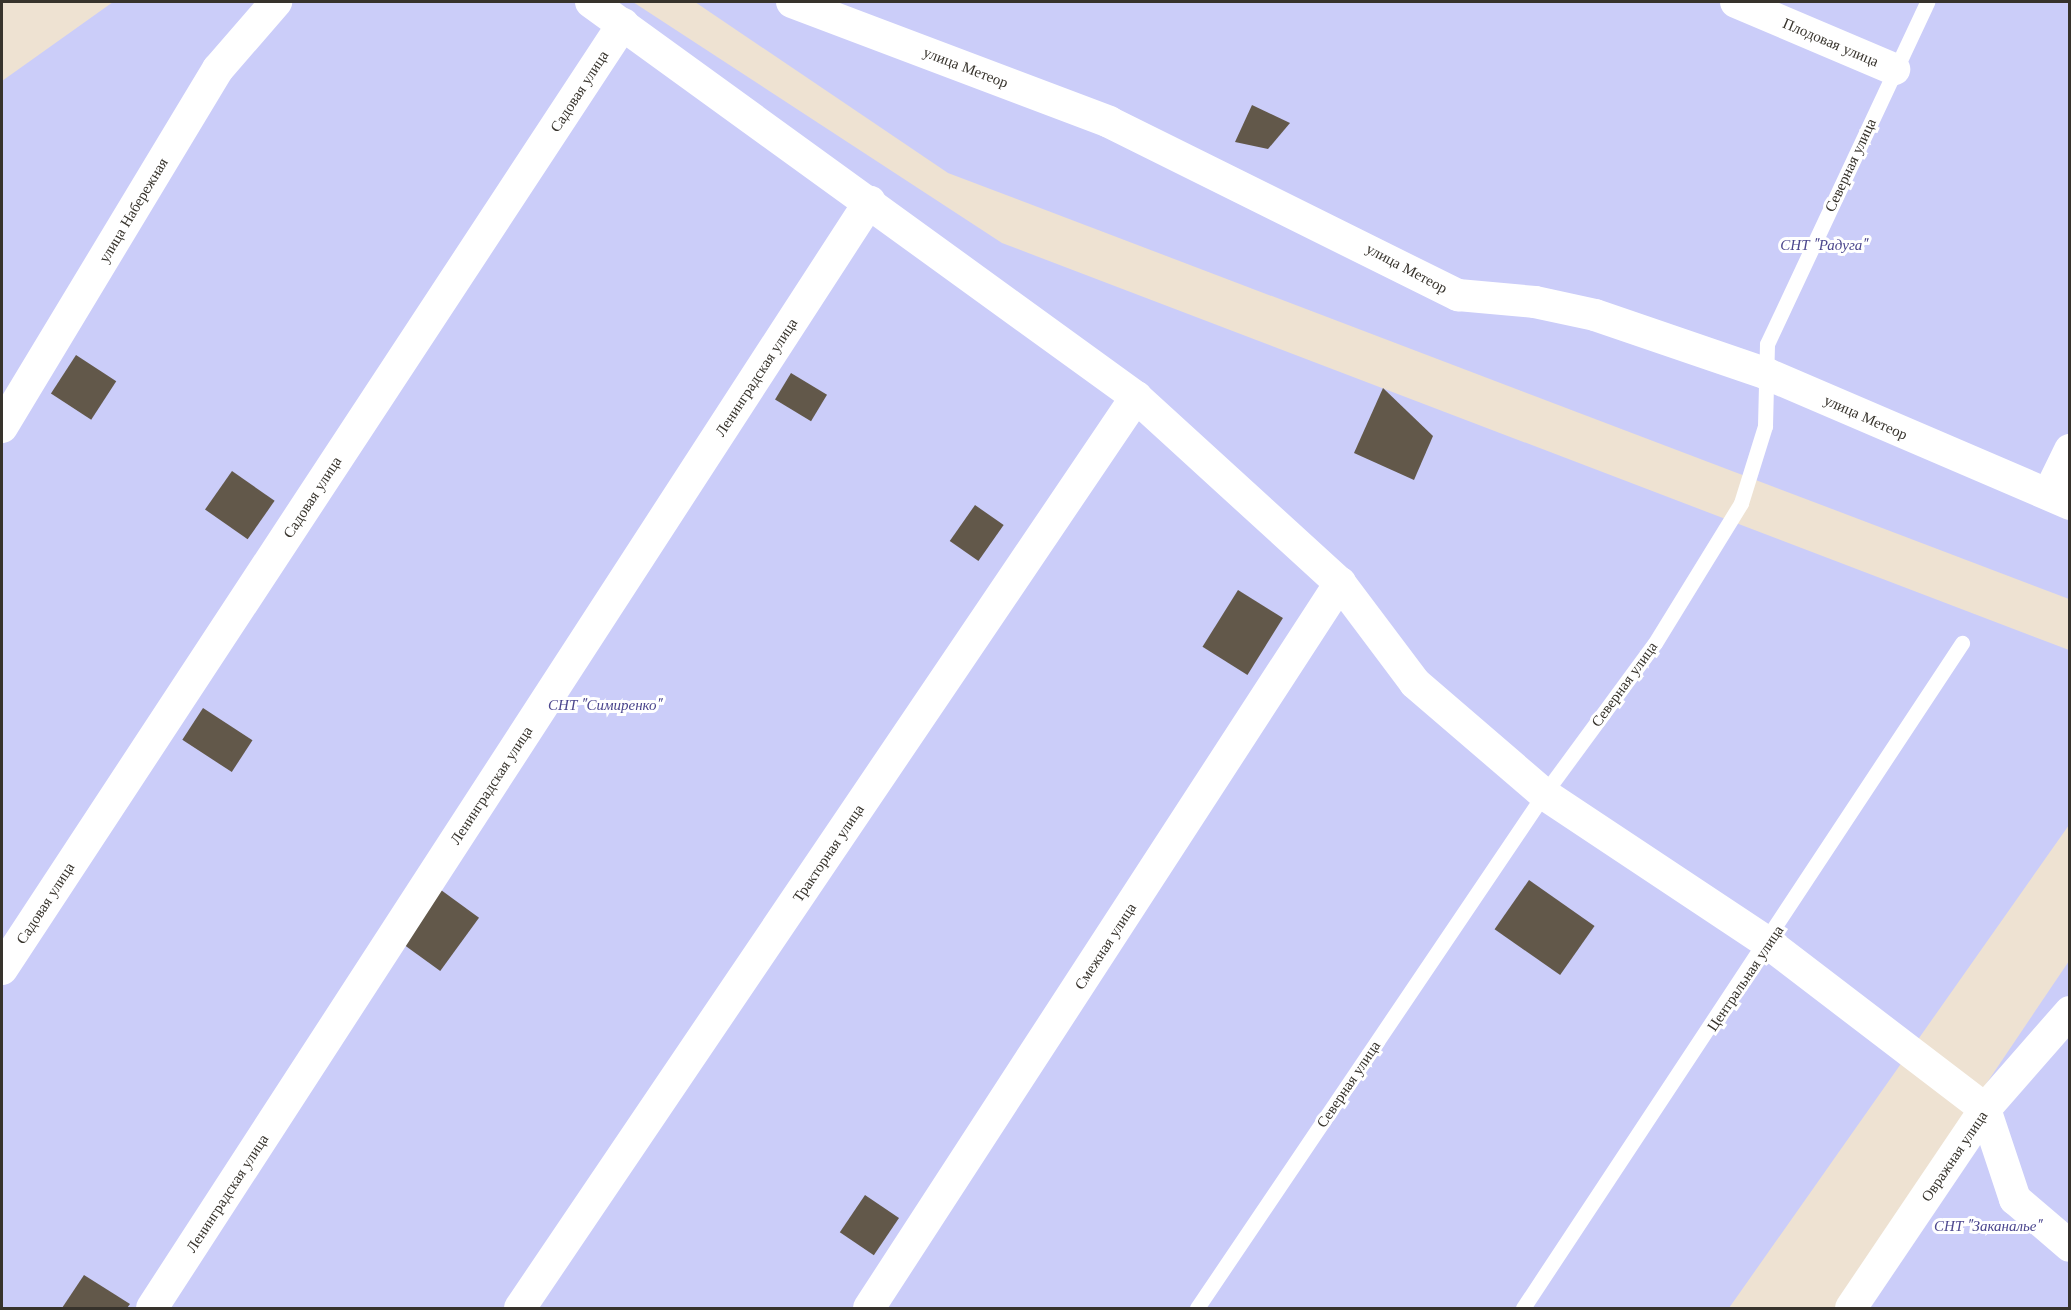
<!DOCTYPE html>
<html>
<head>
<meta charset="utf-8">
<style>
  body { margin:0 }
  #map { position:relative; width:2071px; height:1310px; overflow:hidden; background:#eee2d2; font-family:"Libre Baskerville",serif }
  div>[style] { position:absolute }
  .green>* { inset:0; background:#cbcdf9 }
  .building>* { inset:0; background:#62584a; transform-origin:0 0 }
  .service>* { height:15px; margin:-7.5px; padding:0 7.5px; transform-origin:7.5px; border-radius:7.5px; background:#fff }
  .minor>* { height:32px; margin:-16px; padding:0 16px; transform-origin:16px; border-radius:16px; background:#fff }
  span { translate:-50% -50%; white-space:nowrap; text-align:center; line-height:1.15; -webkit-text-stroke:6px #fff; paint-order:stroke }
  .street-label { font-size:15px; color:#37332c }
  .park-label { font-size:15px; color:#4b468d; font-style:italic }
  .frame { position:absolute; inset:0; border:3px solid #37332c; pointer-events:none }
</style>
</head>
<body>
<div id="map">
  <div class="green">
    <div style="clip-path:polygon(113px 2px,633px 2px,1002px 243px,2069px 650px,2069px 825px,1729px 1308px,2px 1308px,2px 81px)"></div>
    <div style="clip-path:polygon(695px 2px,2069px 2px,2069px 599px,948px 173px)"></div>
    <div style="clip-path:polygon(2069px 961px,2069px 1308px,1835px 1308px)"></div>
  </div>
  <div class="building">
    <div style="clip-path:polygon(1252px 105px,1290px 123px,1268px 149px,1235px 142px)"></div>
    <div style="left:76px;top:355px;width:48px;height:46px;rotate:33deg"></div>
    <div style="left:791px;top:373px;width:42px;height:31px;rotate:31deg"></div>
    <div style="clip-path:polygon(1383px 388px,1433px 436px,1414px 480px,1354px 453px)"></div>
    <div style="left:232px;top:471px;width:52px;height:47px;rotate:35deg"></div>
    <div style="left:975px;top:505px;width:35px;height:44px;rotate:35deg"></div>
    <div style="left:1238px;top:590px;width:53px;height:67px;rotate:32deg"></div>
    <div style="left:203px;top:708px;width:59px;height:38px;rotate:33deg"></div>
    <div style="left:1529px;top:880px;width:80px;height:60px;rotate:35deg"></div>
    <div style="left:441px;top:890px;width:47px;height:66px;rotate:36deg"></div>
    <div style="left:865px;top:1195px;width:41px;height:45px;rotate:34deg"></div>
    <div style="clip-path:polygon(84px 1275px,130px 1304px,127px 1308px,62px 1308px)"></div>
  </div>
  <div class="service">
    <div style="left:1197px;top:1308px;width:620px;rotate:-55.98deg"></div>
    <div style="left:1544px;top:794px;width:187px;rotate:-53.7deg"></div>
    <div style="left:1655px;top:643px;width:164px;rotate:-58.4deg"></div>
    <div style="left:1741px;top:503px;width:81px;rotate:-72.7deg"></div>
    <div style="left:1765px;top:426px;width:82px;rotate:-88.6deg"></div>
    <div style="left:1767px;top:344px;width:378px;rotate:-64.9deg"></div>
    <div style="left:1523px;top:1308px;width:797px;rotate:-56.57deg"></div>
  </div>
  <div class="minor">
    <div style="left:591px;top:2px;width:673px;rotate:35.93deg"></div>
    <div style="left:1136px;top:397px;width:276px;rotate:42.4deg"></div>
    <div style="left:1340px;top:583px;width:125px;rotate:53.1deg"></div>
    <div style="left:1415px;top:683px;width:170px;rotate:40.7deg"></div>
    <div style="left:1544px;top:794px;width:269px;rotate:33.6deg"></div>
    <div style="left:1768px;top:943px;width:273px;rotate:37.4deg"></div>
    <div style="left:1985px;top:1109px;width:95px;rotate:71.6deg"></div>
    <div style="left:2015px;top:1199px;width:72px;rotate:40.5deg"></div>
    <div style="left:792px;top:2px;width:339px;rotate:20.7deg"></div>
    <div style="left:1109px;top:122px;width:390px;rotate:26.4deg"></div>
    <div style="left:1458px;top:295px;width:77px;rotate:5.2deg"></div>
    <div style="left:1535px;top:302px;width:61px;rotate:12.2deg"></div>
    <div style="left:1595px;top:315px;width:182px;rotate:18.9deg"></div>
    <div style="left:1767px;top:374px;width:330px;rotate:23.2deg"></div>
    <div style="left:1736px;top:2px;width:172px;rotate:23deg"></div>
    <div style="left:2px;top:427px;width:418px;rotate:-58.9deg"></div>
    <div style="left:218px;top:69px;width:89px;rotate:-49.1deg"></div>
    <div style="left:2049px;top:493px;width:48px;rotate:-64deg"></div>
    <div style="left:2px;top:969px;width:1131px;rotate:-56.69deg"></div>
    <div style="left:152px;top:1308px;width:1319px;rotate:-57.03deg"></div>
    <div style="left:520px;top:1308px;width:1100px;rotate:-55.93deg"></div>
    <div style="left:869px;top:1308px;width:865px;rotate:-56.99deg"></div>
    <div style="left:1851px;top:1308px;width:240px;rotate:-56deg"></div>
    <div style="left:1985px;top:1109px;width:129px;rotate:-48.8deg"></div>
  </div>
  <div class="street-label">
    <span style="left:1831px;top:42px;rotate:23deg">Плодовая улица</span>
    <span style="left:966px;top:67px;rotate:21deg">улица Метеор</span>
    <span style="left:579px;top:91px;rotate:-57deg">Садовая улица</span>
    <span style="left:1850px;top:165px;rotate:-65deg">Северная улица</span>
    <span style="left:133px;top:210px;rotate:-59deg">улица Набережная</span>
    <span style="left:1407px;top:268px;rotate:28deg">улица Метеор</span>
    <span style="left:756px;top:377px;rotate:-57deg">Ленинградская улица</span>
    <span style="left:1866px;top:417px;rotate:24deg">улица Метеор</span>
    <span style="left:312px;top:497px;rotate:-57deg">Садовая улица</span>
    <span style="left:1624px;top:684px;rotate:-54deg">Северная улица</span>
    <span style="left:491px;top:785px;rotate:-57deg">Ленинградская улица</span>
    <span style="left:828px;top:853px;rotate:-56deg">Тракторная улица</span>
    <span style="left:45px;top:903px;rotate:-57deg">Садовая улица</span>
    <span style="left:1105px;top:946px;rotate:-57deg">Смежная улица</span>
    <span style="left:1745px;top:978px;rotate:-56deg">Центральная улица</span>
    <span style="left:1348px;top:1084px;rotate:-56deg">Северная улица</span>
    <span style="left:1954px;top:1156px;rotate:-56deg">Овражная улица</span>
    <span style="left:227px;top:1193px;rotate:-57deg">Ленинградская улица</span>
  </div>
  <div class="park-label">
    <span style="left:1824px;top:245px">СНТ "Радуга"</span>
    <span style="left:605px;top:705px">СНТ "Симиренко"</span>
    <span style="left:1988px;top:1226px">СНТ "Заканалье"</span>
  </div>
  <div class="frame"></div>
</div>
</body>
</html>
